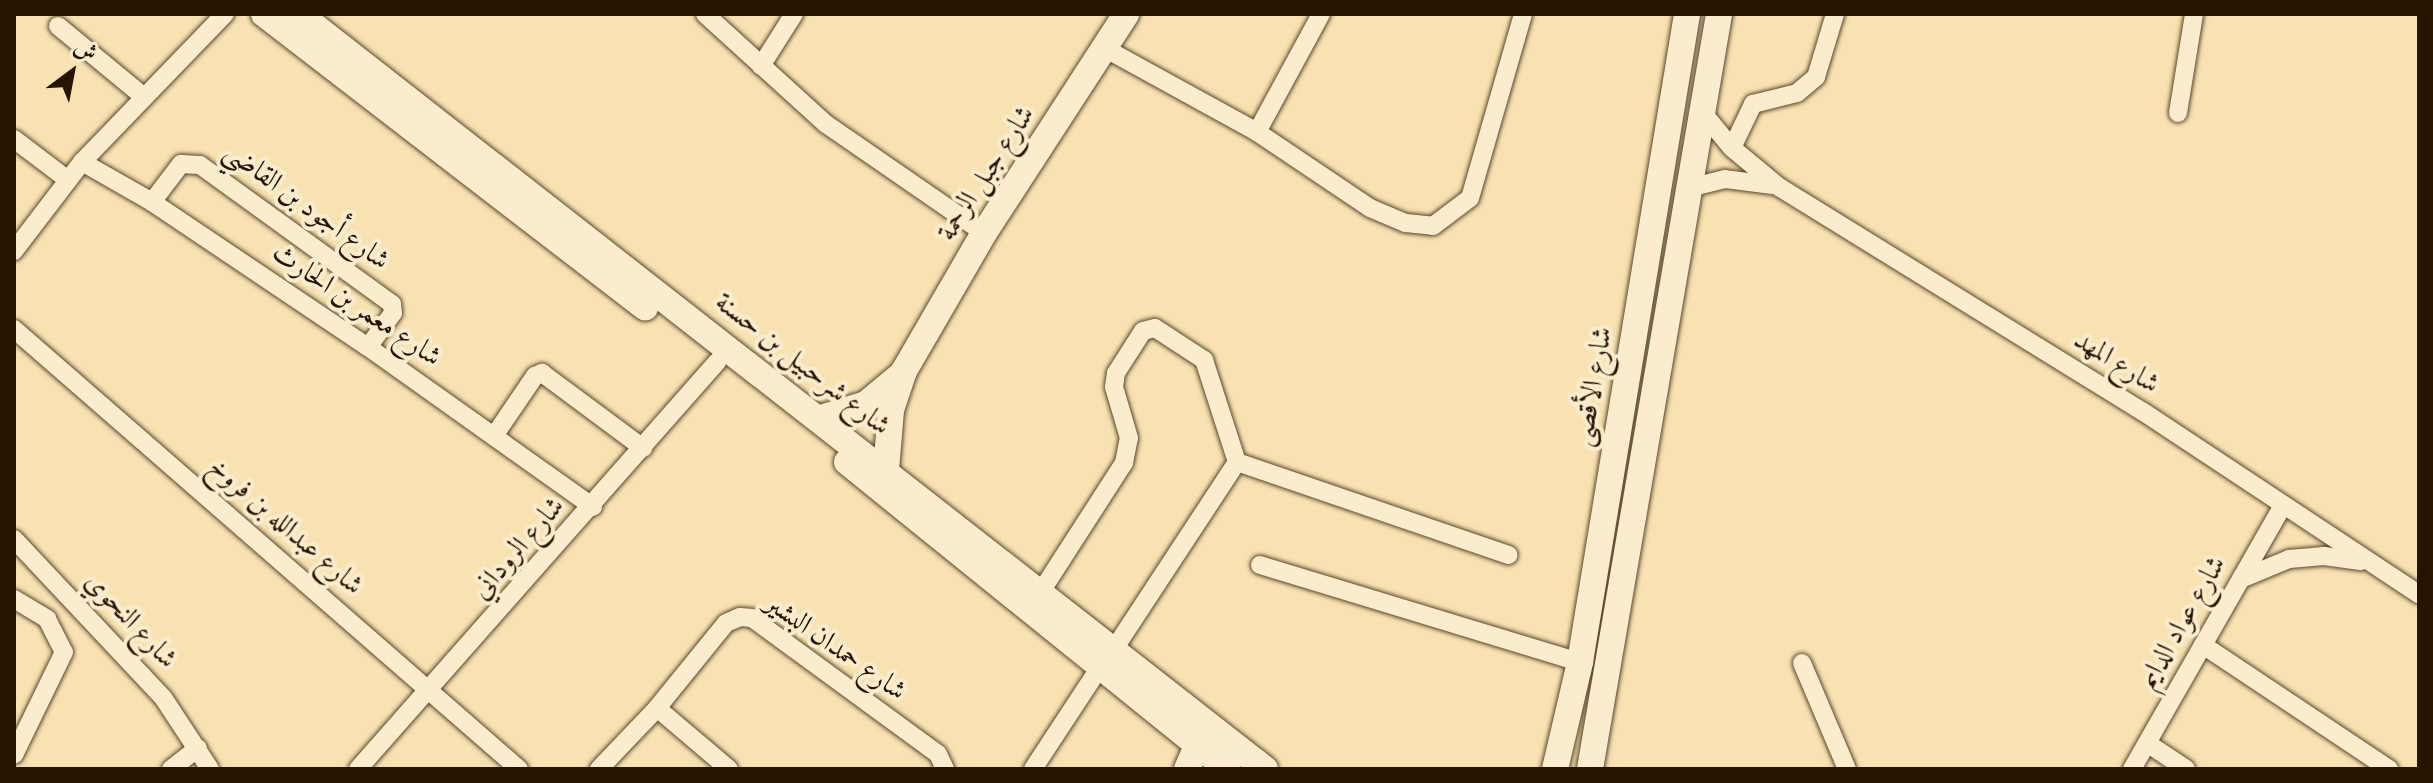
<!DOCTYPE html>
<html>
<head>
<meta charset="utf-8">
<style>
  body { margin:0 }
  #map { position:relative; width:2433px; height:783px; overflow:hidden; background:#f8e2b1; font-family:Vollkorn,Amiri,serif }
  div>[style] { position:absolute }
  .roads { filter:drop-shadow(0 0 2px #5a472c) drop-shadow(0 0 2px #5a472c) }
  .street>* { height:18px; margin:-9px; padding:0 9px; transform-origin:9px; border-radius:9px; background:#faeccc }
  .secondary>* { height:26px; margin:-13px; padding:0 13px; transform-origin:13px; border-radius:13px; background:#faeccc }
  span { translate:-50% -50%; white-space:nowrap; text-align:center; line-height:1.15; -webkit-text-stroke:8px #faeccc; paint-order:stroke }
  .street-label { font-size:28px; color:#261300 }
  .frame { position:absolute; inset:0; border:16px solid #261300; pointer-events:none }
  .north { position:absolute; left:32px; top:32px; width:80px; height:80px; -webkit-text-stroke:6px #faeccc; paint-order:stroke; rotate:32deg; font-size:22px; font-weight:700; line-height:32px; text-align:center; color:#261300 }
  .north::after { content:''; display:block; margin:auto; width:28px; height:36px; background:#261300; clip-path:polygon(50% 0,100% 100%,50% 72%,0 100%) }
</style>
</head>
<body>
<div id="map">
  <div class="roads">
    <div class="street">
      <div style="left:705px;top:14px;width:164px;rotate:42.3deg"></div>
      <div style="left:826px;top:124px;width:192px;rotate:34.6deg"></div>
      <div style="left:58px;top:26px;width:110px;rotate:39.5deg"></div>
      <div style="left:1106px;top:49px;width:172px;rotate:28.8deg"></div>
      <div style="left:1257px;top:132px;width:136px;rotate:33.9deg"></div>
      <div style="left:1370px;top:208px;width:39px;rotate:23deg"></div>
      <div style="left:1406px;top:223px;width:27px;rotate:6deg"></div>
      <div style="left:1433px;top:226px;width:46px;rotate:-37.1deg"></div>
      <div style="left:1470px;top:198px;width:191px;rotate:-73.9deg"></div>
      <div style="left:761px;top:66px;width:62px;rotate:-57.6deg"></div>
      <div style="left:1703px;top:113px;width:45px;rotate:50.4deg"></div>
      <div style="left:1732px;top:148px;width:61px;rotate:39.7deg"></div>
      <div style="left:1779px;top:187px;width:427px;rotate:31.7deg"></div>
      <div style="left:2142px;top:411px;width:332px;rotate:33.5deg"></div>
      <div style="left:2178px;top:113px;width:100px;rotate:-80.8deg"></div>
      <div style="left:1257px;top:132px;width:134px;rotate:-61.5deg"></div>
      <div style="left:14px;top:139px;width:68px;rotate:37.2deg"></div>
      <div style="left:1732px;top:148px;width:49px;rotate:-64.5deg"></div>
      <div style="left:1753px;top:104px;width:45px;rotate:-14deg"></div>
      <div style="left:1797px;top:93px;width:25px;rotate:-40deg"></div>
      <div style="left:1816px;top:77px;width:66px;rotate:-73.2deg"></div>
      <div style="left:82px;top:162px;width:81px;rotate:29.7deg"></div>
      <div style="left:152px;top:202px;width:260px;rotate:33.9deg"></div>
      <div style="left:368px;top:347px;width:276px;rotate:35.4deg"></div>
      <div style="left:1689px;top:188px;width:37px;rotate:-14deg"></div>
      <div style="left:1725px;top:179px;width:47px;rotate:7.3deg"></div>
      <div style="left:152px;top:202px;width:48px;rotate:-52.7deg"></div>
      <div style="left:181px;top:164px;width:19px;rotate:3deg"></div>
      <div style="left:200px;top:165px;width:237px;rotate:35.9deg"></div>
      <div style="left:392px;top:304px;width:9px;rotate:84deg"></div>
      <div style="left:393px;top:313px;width:42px;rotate:126.3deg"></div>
      <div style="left:14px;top:251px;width:112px;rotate:-52.6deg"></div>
      <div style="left:82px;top:162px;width:206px;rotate:-46deg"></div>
      <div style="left:14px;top:329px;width:670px;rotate:41.07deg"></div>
      <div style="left:494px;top:436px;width:73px;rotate:-55.7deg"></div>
      <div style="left:535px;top:376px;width:8px;rotate:-23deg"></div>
      <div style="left:542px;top:373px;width:126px;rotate:36.6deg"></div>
      <div style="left:1237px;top:462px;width:287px;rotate:18.9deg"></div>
      <div style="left:14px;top:539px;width:219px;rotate:46.8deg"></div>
      <div style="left:164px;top:699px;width:84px;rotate:56.7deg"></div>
      <div style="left:1260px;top:565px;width:334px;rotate:16.9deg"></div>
      <div style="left:2241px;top:579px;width:52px;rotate:-22.6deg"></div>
      <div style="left:2289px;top:559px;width:35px;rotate:-5deg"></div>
      <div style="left:2324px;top:556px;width:37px;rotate:8deg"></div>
      <div style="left:1042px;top:590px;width:151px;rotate:-57.2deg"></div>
      <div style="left:1124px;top:463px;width:25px;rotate:-79deg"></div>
      <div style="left:1129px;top:438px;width:53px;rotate:-106.4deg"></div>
      <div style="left:1114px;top:387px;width:14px;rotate:-82deg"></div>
      <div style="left:1116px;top:373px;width:50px;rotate:-57.3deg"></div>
      <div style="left:1143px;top:331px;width:12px;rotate:-14deg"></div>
      <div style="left:1155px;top:328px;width:59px;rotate:33.1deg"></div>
      <div style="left:1204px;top:360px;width:107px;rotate:72.1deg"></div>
      <div style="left:1237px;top:462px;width:222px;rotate:123.3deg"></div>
      <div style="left:14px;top:599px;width:39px;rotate:31deg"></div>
      <div style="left:47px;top:619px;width:37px;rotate:63deg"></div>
      <div style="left:64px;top:652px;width:114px;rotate:115.9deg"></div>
      <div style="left:2203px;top:645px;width:224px;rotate:33.7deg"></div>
      <div style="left:1802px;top:663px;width:115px;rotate:67deg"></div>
      <div style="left:657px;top:708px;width:94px;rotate:40.3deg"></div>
      <div style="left:2147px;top:743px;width:47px;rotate:33.7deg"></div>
      <div style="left:171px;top:769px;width:34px;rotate:-38deg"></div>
      <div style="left:358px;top:769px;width:543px;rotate:-48.59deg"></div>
      <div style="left:599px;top:769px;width:84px;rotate:-46.4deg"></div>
      <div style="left:657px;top:708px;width:109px;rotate:-50.9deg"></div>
      <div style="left:726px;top:623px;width:15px;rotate:-23deg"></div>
      <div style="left:740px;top:617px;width:12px;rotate:5deg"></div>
      <div style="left:752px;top:618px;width:230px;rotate:36.2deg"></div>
      <div style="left:938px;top:754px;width:17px;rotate:65deg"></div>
      <div style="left:1033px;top:769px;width:122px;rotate:-56.7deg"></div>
      <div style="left:2132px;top:769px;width:304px;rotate:-60.2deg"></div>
    </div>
    <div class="secondary">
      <div style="left:264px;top:14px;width:481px;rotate:37.6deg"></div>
      <div style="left:299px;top:14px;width:1226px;rotate:38.01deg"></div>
      <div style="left:818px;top:419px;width:50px;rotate:-17.4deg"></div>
      <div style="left:866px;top:404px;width:47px;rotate:-39.8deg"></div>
      <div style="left:847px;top:462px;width:489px;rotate:38.9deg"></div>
      <div style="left:886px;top:470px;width:60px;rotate:-85.2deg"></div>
      <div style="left:891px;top:410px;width:41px;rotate:-71.6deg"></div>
      <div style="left:904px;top:371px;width:160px;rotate:-59.9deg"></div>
      <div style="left:984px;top:233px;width:261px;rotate:-57deg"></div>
      <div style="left:1187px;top:769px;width:43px;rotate:-66.4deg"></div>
      <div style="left:1555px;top:769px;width:110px;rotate:-76.8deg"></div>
      <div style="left:1580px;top:662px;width:657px;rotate:-80.62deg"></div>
      <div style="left:1590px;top:769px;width:766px;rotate:-80.3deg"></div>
    </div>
  </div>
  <div class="street-label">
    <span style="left:987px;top:174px;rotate:-57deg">شارع جبل الرحمة</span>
    <span style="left:306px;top:207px;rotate:36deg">شارع أجود بن القاضي</span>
    <span style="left:356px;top:306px;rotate:34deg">شارع معمر بن الحارث</span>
    <span style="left:2116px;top:363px;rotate:32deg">شارع المهد</span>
    <span style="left:802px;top:365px;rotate:38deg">شارع شرحبيل بن حسنة</span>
    <span style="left:1594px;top:387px;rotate:-80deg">شارع الأقصى</span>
    <span style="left:285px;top:527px;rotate:41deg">شارع عبدالله بن فروخ</span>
    <span style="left:519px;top:549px;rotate:-49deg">شارع الروداني</span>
    <span style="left:130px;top:621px;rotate:47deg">شارع النحوي</span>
    <span style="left:2183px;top:623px;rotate:-60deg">شارع عواد الدايم</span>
    <span style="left:835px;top:648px;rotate:35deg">شارع حمدان البشير</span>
  </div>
  <div class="frame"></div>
  <div class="north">ش</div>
</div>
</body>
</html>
